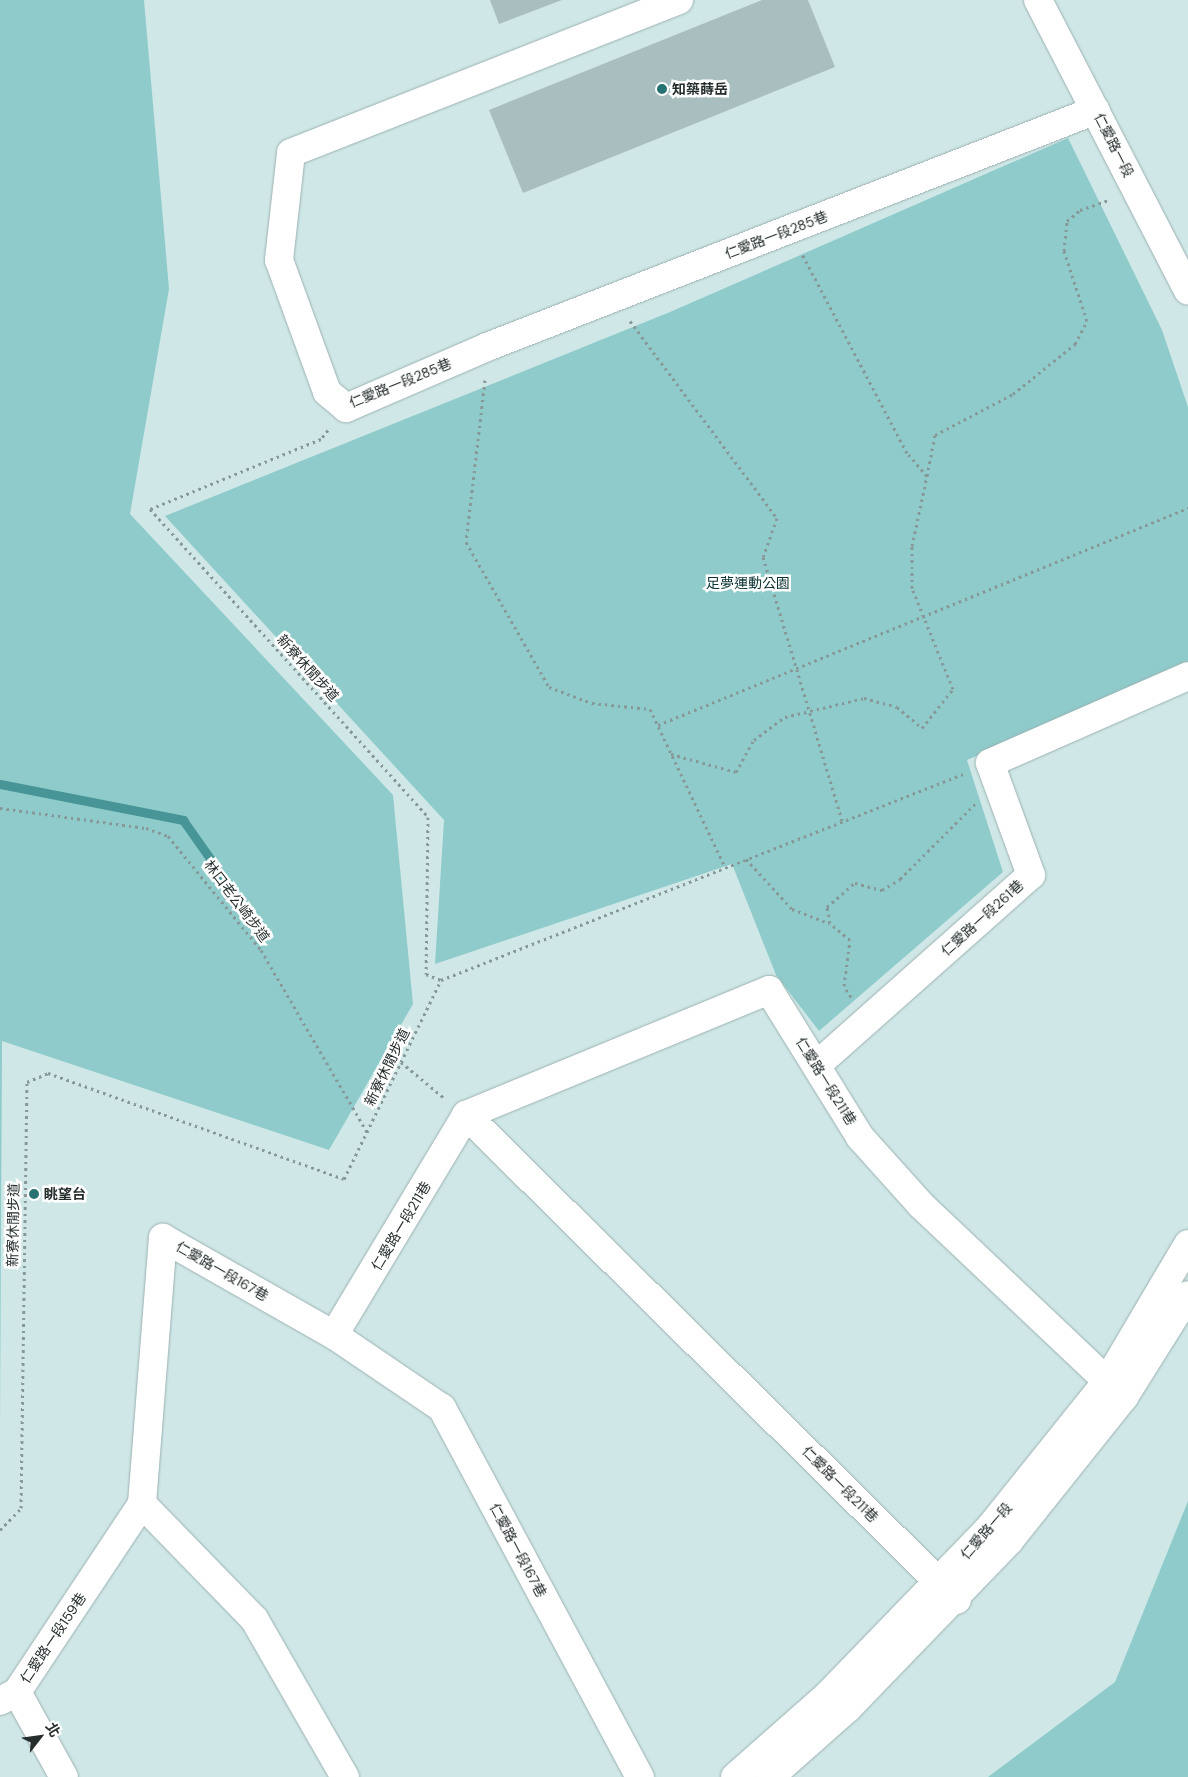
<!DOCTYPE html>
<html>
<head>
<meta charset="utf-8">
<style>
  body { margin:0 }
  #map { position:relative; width:1188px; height:1777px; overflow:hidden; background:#d0e7e7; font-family:"DM Sans","Noto Sans TC",sans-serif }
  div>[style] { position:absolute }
  .green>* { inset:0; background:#8fcbcb }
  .stream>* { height:9px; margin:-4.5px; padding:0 4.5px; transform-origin:4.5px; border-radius:4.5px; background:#479596 }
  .building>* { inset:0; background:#a9bfbf }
  .path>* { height:3px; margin-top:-1.5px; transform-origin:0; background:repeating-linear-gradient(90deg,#879898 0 2.5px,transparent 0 6.5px) }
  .roads { filter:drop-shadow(0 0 1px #9bb1b1) drop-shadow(0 0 1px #9bb1b1) }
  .street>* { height:28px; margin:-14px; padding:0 14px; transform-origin:14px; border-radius:14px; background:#fff }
  .secondary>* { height:28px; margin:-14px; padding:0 14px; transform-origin:14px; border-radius:14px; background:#fff }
  .dots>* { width:14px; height:14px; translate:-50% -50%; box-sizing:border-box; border:2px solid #fff; border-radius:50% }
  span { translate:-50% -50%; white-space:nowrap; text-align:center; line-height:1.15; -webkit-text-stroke:5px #fff; paint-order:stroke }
  .poi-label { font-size:14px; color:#252d2d; font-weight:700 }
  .left { translate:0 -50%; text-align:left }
  .street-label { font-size:14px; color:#252d2d }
  .park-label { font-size:14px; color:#0c3334 }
  .north { position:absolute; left:15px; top:1712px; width:50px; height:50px; -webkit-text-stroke:4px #fff; paint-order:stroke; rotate:60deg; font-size:14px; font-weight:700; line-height:20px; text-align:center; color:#252d2d }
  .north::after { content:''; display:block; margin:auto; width:18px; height:22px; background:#252d2d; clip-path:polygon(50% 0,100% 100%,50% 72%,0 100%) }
</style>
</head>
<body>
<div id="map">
  <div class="green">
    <div style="clip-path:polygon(0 0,144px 0,169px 289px,130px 514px,393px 795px,413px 1004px,329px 1150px,2px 1041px,0 1430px)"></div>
    <div style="clip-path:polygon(1068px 138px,1162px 330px,1188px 407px,1188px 664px,967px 760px,1003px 872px,819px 1031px,776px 975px,732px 864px,435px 964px,444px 820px,165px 516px,670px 312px)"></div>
    <div style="clip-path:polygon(1188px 1501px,1188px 1777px,988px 1777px,1115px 1682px)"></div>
  </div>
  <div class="stream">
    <div style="left:0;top:784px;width:187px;rotate:11.1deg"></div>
    <div style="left:183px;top:820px;width:127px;rotate:54.9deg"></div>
  </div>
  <div class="building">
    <div style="clip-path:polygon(490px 0,562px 0,499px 24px)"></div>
    <div style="clip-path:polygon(762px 0,808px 0,835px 67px,523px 193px,489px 110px)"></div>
  </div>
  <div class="path">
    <div style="left:630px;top:321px;width:246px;rotate:53.3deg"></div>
    <div style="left:777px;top:518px;width:41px;rotate:109.7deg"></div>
    <div style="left:763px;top:557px;width:275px;rotate:73.3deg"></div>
    <div style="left:485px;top:380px;width:163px;rotate:96.7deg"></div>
    <div style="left:466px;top:542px;width:167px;rotate:60.2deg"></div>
    <div style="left:549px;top:687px;width:46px;rotate:20.4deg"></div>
    <div style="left:592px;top:703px;width:58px;rotate:5.9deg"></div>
    <div style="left:650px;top:709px;width:175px;rotate:64.6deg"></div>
    <div style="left:328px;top:430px;width:11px;rotate:128deg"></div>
    <div style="left:321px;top:439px;width:185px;rotate:157.7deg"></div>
    <div style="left:150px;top:509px;width:415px;rotate:47.9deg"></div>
    <div style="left:428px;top:817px;width:157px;rotate:90.7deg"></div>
    <div style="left:426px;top:974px;width:16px;rotate:22deg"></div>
    <div style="left:927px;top:476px;width:42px;rotate:-79deg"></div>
    <div style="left:935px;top:435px;width:88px;rotate:-27.7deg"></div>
    <div style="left:1013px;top:394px;width:80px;rotate:-38.9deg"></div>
    <div style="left:1075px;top:344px;width:26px;rotate:-62deg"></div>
    <div style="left:1087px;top:321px;width:74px;rotate:-108.2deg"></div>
    <div style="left:1064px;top:251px;width:30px;rotate:-84deg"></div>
    <div style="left:1067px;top:221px;width:17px;rotate:-40deg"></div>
    <div style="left:1080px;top:210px;width:31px;rotate:-19deg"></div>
    <div style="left:658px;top:725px;width:573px;rotate:-22.27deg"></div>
    <div style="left:671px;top:754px;width:67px;rotate:15.5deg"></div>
    <div style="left:736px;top:772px;width:37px;rotate:-61deg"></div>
    <div style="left:754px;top:740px;width:39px;rotate:-37deg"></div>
    <div style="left:785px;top:717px;width:81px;rotate:-13.5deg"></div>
    <div style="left:864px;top:698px;width:34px;rotate:15deg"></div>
    <div style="left:897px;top:707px;width:33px;rotate:40deg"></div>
    <div style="left:922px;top:728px;width:50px;rotate:-51.5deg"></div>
    <div style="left:953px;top:689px;width:109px;rotate:-112.1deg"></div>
    <div style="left:912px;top:588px;width:42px;rotate:-90deg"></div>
    <div style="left:912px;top:546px;width:72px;rotate:-77.9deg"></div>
    <div style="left:927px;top:476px;width:30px;rotate:-131deg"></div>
    <div style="left:907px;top:453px;width:225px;rotate:-117.8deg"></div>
    <div style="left:0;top:808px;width:147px;rotate:7.8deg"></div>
    <div style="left:146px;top:828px;width:23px;rotate:20deg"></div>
    <div style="left:168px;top:836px;width:147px;rotate:50.8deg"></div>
    <div style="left:261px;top:950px;width:211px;rotate:59.8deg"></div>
    <div style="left:746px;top:859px;width:68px;rotate:47.4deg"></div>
    <div style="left:792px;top:909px;width:40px;rotate:21deg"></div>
    <div style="left:441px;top:980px;width:561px;rotate:-21.54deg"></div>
    <div style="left:851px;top:997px;width:13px;rotate:-122deg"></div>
    <div style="left:844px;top:986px;width:46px;rotate:-82.6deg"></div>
    <div style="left:850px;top:940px;width:26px;rotate:-140deg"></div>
    <div style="left:830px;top:923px;width:16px;rotate:-101deg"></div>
    <div style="left:827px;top:907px;width:37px;rotate:-41deg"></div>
    <div style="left:855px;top:883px;width:28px;rotate:15deg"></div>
    <div style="left:882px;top:890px;width:21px;rotate:-31deg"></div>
    <div style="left:900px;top:879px;width:106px;rotate:-45deg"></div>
    <div style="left:401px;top:1062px;width:56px;rotate:39.9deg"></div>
    <div style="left:0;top:1530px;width:30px;rotate:-46deg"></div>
    <div style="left:21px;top:1508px;width:426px;rotate:-89.2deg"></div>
    <div style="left:27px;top:1082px;width:23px;rotate:-23deg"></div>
    <div style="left:48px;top:1073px;width:314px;rotate:19.7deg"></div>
    <div style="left:344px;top:1179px;width:221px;rotate:-64deg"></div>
  </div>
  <div class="roads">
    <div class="street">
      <div style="left:679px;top:0;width:417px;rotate:158.5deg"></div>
      <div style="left:291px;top:153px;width:108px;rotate:96.4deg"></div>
      <div style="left:279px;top:260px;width:140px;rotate:70deg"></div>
      <div style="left:327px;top:392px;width:25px;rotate:40deg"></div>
      <div style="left:346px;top:408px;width:154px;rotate:-23.4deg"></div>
      <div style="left:487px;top:347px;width:653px;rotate:-21.26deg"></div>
      <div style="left:817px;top:1065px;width:286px;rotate:-41.6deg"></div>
      <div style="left:1031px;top:875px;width:119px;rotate:-110.1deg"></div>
      <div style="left:990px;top:763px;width:216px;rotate:-23.7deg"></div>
      <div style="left:466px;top:1115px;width:690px;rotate:44.65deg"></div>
      <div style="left:334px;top:1335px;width:257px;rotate:-59deg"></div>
      <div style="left:466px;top:1115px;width:328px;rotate:-22.4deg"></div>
      <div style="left:769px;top:990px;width:173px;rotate:58.2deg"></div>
      <div style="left:860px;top:1137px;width:91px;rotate:48.1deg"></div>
      <div style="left:921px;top:1205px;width:279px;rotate:43.4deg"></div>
      <div style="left:17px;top:1692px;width:97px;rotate:61.1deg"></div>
      <div style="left:0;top:1701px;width:19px;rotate:-28deg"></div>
      <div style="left:17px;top:1692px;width:226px;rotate:-56.4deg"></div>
      <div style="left:345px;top:1777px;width:182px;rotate:-119.9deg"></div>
      <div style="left:254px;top:1619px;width:161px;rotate:-134.2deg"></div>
      <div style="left:142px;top:1504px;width:267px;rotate:-85.5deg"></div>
      <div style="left:163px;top:1238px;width:197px;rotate:29.6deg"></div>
      <div style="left:334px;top:1335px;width:130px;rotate:34.1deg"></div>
      <div style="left:442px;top:1408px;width:419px;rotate:61.8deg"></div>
      <div style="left:735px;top:1777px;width:124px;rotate:-41.4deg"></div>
      <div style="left:828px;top:1695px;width:235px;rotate:-46deg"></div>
      <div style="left:991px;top:1526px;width:186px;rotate:-51.3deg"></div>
      <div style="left:1107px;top:1381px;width:159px;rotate:-59.4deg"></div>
      <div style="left:770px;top:1777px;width:104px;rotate:-41.5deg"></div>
      <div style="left:848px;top:1708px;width:232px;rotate:-46deg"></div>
      <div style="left:1009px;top:1541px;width:184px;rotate:-51.4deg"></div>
      <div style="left:1124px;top:1397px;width:120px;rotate:-57.9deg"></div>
    </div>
    <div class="secondary">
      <div style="left:1038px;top:0;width:327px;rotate:62.7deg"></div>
    </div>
  </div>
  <div class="dots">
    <div style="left:662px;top:89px;background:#267172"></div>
    <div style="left:34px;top:1194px;background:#267172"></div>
  </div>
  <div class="poi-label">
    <span class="left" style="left:672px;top:89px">知築蒔岳</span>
    <span class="left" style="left:44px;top:1194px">眺望台</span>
  </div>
  <div class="street-label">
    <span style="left:1114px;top:145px;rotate:63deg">仁愛路一段</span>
    <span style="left:776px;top:235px;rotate:-21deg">仁愛路一段285巷</span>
    <span style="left:400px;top:383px;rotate:-22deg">仁愛路一段285巷</span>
    <span style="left:308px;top:668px;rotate:48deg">新寮休閒步道</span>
    <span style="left:237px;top:901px;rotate:53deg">林口老公崎步道</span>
    <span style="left:982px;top:918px;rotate:-42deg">仁愛路一段261巷</span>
    <span style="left:387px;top:1067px;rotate:-64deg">新寮休閒步道</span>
    <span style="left:826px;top:1081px;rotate:58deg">仁愛路一段211巷</span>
    <span style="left:13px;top:1225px;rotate:-89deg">新寮休閒步道</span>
    <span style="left:401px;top:1226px;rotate:-59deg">仁愛路一段211巷</span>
    <span style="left:222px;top:1271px;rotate:30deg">仁愛路一段167巷</span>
    <span style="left:840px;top:1484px;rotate:45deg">仁愛路一段211巷</span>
    <span style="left:986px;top:1531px;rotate:-49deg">仁愛路一段</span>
    <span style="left:518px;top:1550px;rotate:62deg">仁愛路一段167巷</span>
    <span style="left:53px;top:1638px;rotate:-56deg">仁愛路一段159巷</span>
  </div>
  <div class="park-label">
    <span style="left:748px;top:583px">足夢運動公園</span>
  </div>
  <div class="north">北</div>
</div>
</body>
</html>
